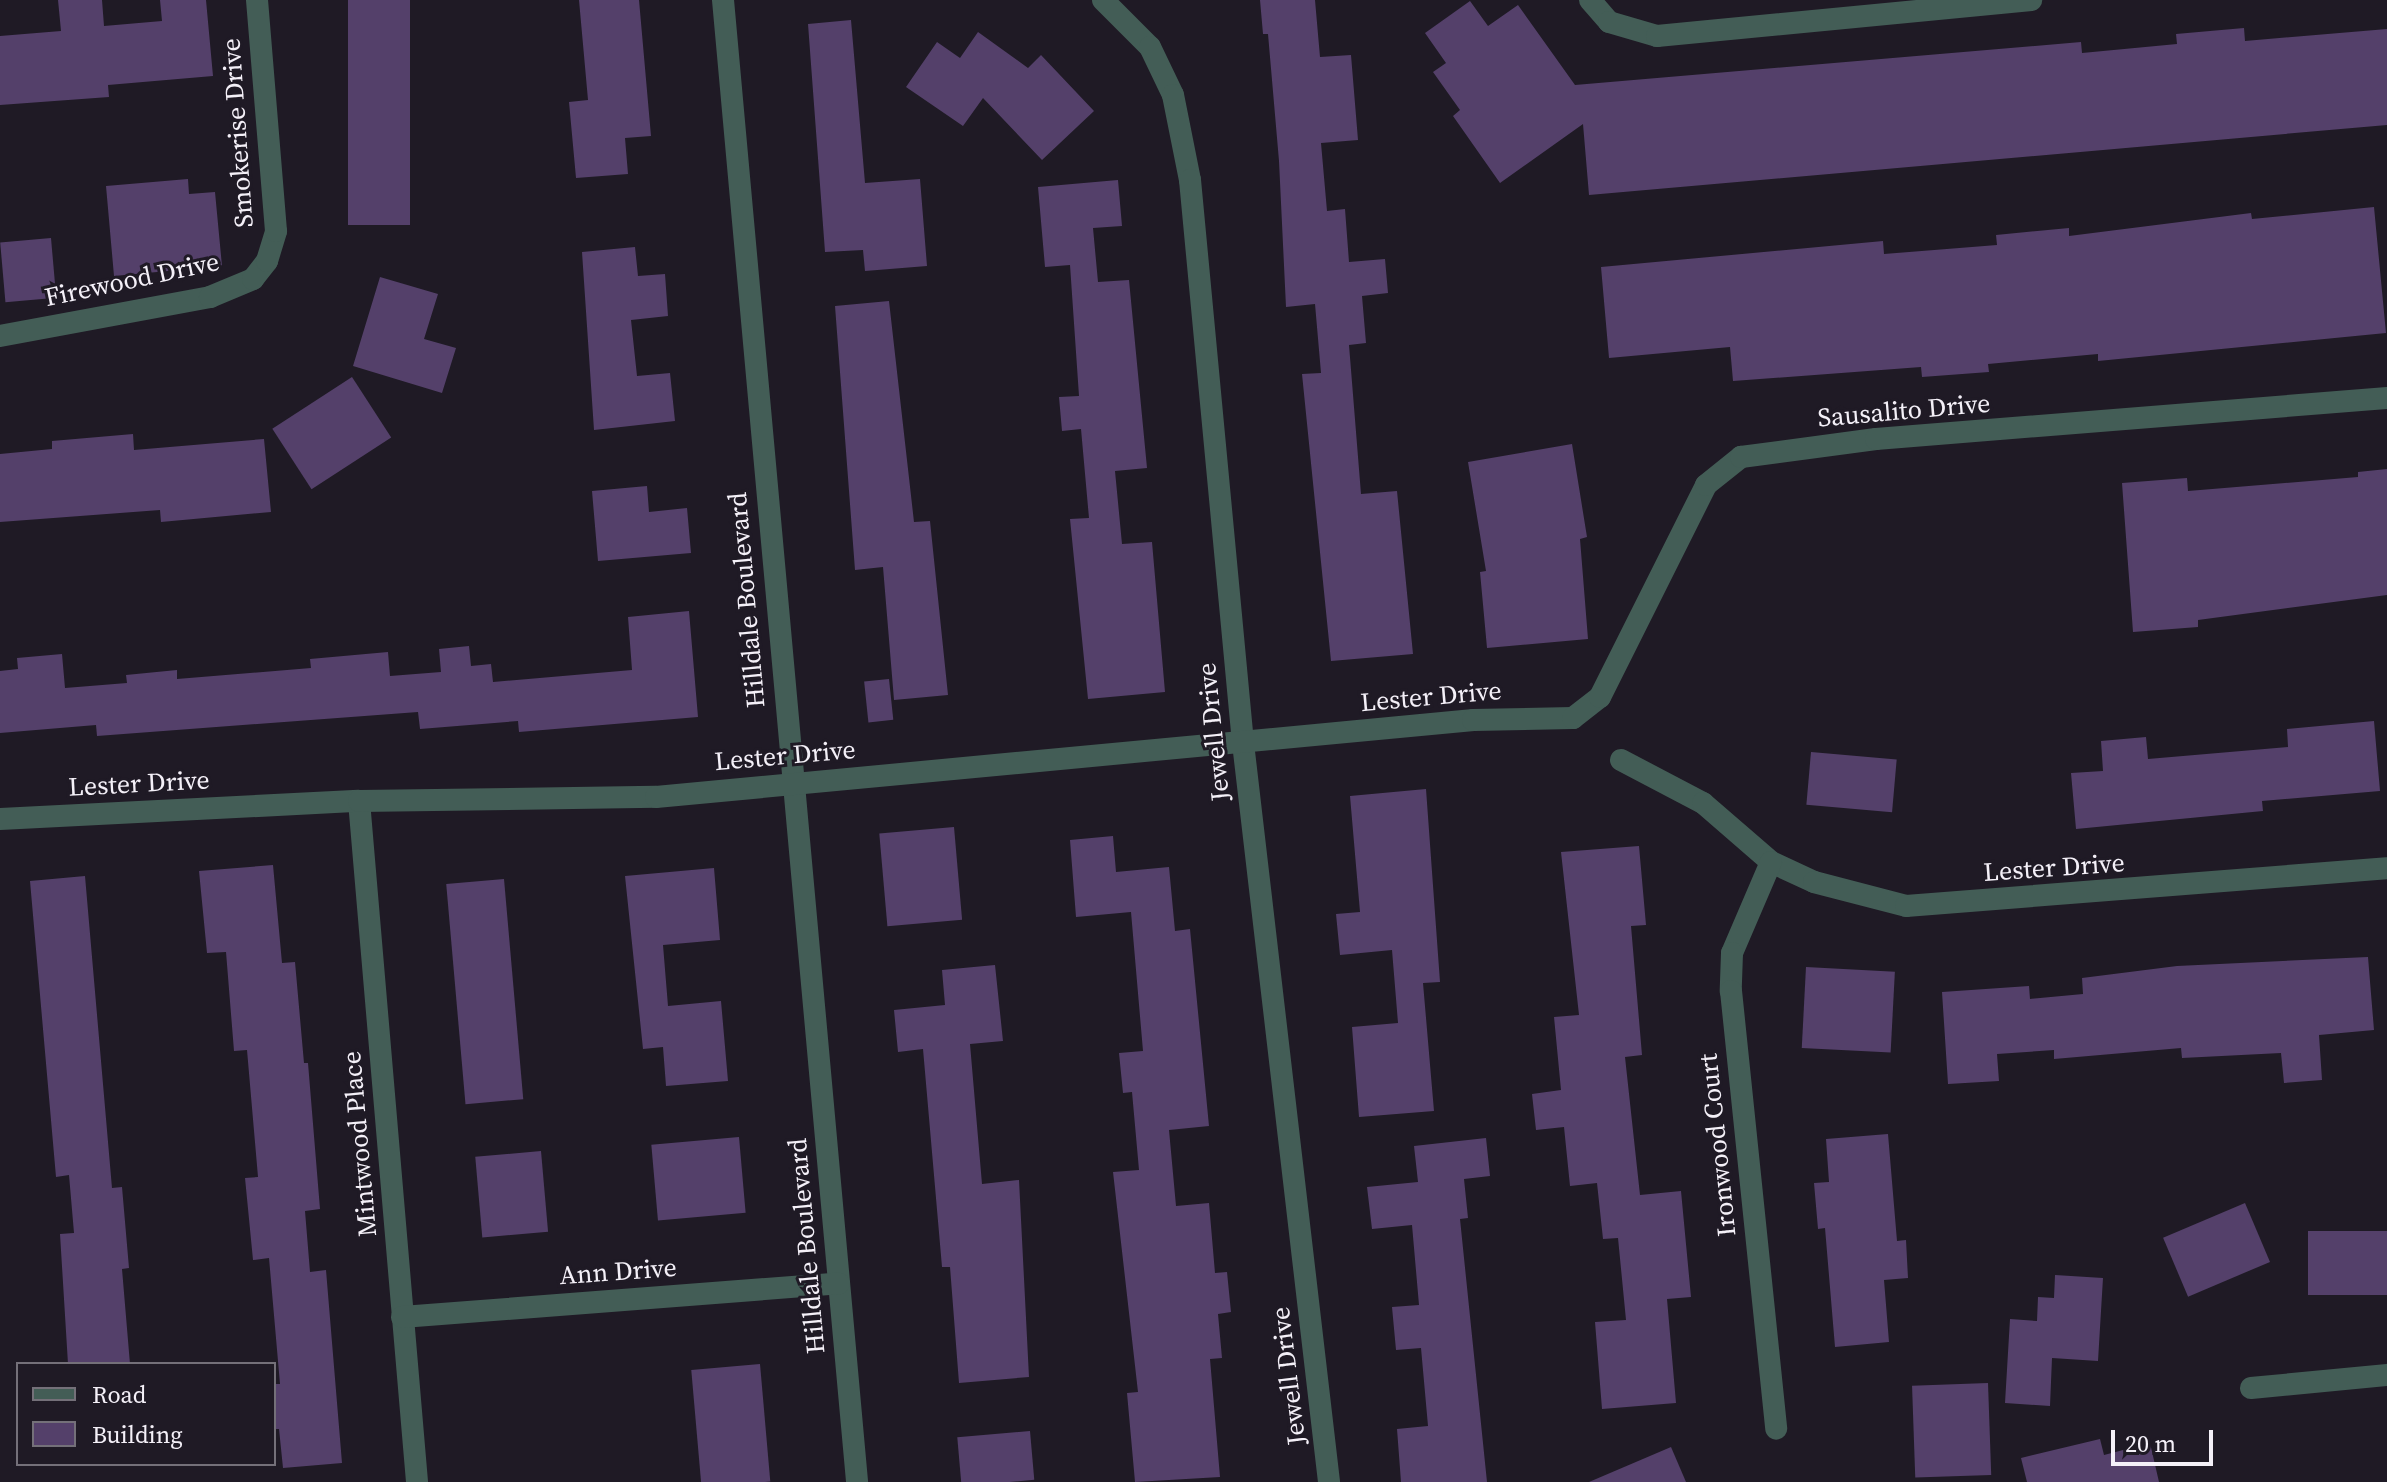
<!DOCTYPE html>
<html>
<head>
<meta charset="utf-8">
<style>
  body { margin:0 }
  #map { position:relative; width:2387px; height:1482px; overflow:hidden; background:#1f1a25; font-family:"Source Serif 4",serif }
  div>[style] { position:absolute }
  .building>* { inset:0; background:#54406a; transform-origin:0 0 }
  .minor>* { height:22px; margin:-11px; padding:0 11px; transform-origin:11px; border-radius:11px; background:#435d56 }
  span { translate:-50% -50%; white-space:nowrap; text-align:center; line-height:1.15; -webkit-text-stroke:6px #1f1a25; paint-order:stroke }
  .street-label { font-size:26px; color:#f4f0f8 }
  .legend { position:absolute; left:16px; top:1362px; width:260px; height:104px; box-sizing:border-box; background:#1f1a25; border:2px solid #747079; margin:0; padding:10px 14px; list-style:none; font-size:24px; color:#f4f0f8 }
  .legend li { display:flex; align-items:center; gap:16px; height:40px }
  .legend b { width:40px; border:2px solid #747079 }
  .scale { position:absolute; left:2111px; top:1430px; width:102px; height:36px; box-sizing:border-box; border:4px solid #f4f0f8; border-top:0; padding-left:10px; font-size:24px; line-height:28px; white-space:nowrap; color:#f4f0f8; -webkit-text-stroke:6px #1f1a25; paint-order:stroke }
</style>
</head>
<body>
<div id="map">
  <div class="building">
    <div style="clip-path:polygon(58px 0,102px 0,104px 26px,162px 21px,160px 0,206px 0,213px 76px,108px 85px,109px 97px,0 105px,0 36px,61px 31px)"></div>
    <div style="left:348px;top:0;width:62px;height:225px"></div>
    <div style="clip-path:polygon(579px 0,639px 0,651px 136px,625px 138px,628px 174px,576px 178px,569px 102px,588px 100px)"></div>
    <div style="clip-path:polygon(1260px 0,1315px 0,1320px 57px,1351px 55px,1358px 140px,1321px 143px,1327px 211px,1345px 209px,1349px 262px,1385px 259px,1388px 293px,1362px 296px,1366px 343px,1349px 345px,1361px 494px,1397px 491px,1413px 654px,1331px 661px,1302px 374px,1321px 373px,1315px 304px,1286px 307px,1279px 161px,1268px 34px,1263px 34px)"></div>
    <div style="clip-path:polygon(1470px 1px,1488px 26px,1518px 5px,1575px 85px,2081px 42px,2082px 53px,2177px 44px,2176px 34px,2244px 28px,2245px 41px,2387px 29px,2387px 125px,1589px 195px,1583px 124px,1500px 183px,1453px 116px,1460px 110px,1433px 72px,1446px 63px,1425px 33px)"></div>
    <div style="clip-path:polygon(851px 20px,865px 183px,920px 179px,927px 266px,865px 271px,863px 250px,825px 252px,808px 24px)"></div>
    <div style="clip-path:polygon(978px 32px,1028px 68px,1041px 55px,1094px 111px,1042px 160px,983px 98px,963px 126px,906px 87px,937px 42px,960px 58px)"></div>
    <div style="clip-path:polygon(188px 179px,189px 194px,215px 192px,222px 266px,114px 276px,106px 186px)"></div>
    <div style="clip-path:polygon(1118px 180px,1122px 226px,1093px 228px,1098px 282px,1129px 280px,1147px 468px,1115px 471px,1122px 544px,1152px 542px,1165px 692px,1088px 699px,1070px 519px,1089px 518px,1081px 429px,1062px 431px,1059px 397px,1079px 396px,1070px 265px,1045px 267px,1038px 187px)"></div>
    <div style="clip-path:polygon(2374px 207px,2386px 333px,2098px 361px,2098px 354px,1988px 364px,1989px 372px,1922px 377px,1921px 367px,1733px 381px,1730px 347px,1609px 358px,1601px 267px,1883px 241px,1884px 254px,1997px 245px,1996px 235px,2069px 228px,2069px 236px,2251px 213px,2252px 219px)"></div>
    <div style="left:51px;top:238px;width:60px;height:51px;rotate:85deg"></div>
    <div style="clip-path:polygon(635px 247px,638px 276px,665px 274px,668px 316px,631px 320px,637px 376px,670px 373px,675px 421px,594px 430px,582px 252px)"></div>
    <div style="clip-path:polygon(380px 277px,438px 294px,424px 339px,456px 348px,442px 393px,353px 366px)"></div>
    <div style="clip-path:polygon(889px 301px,914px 522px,930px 521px,948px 695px,894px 700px,883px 567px,855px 570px,835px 306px)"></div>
    <div style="left:352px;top:377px;width:72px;height:95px;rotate:57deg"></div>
    <div style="clip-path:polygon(133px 434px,134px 450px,264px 439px,271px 512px,161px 522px,160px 510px,0 522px,0 454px,52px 449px,52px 441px)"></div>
    <div style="clip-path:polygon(1572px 444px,1587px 537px,1580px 539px,1588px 639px,1487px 648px,1480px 572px,1486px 571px,1468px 462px)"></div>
    <div style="clip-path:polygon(2387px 469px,2387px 595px,2198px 620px,2198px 627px,2133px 632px,2122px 483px,2187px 478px,2188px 491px,2358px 477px,2358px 472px)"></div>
    <div style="clip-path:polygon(647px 486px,649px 512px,687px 508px,691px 553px,598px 561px,592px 491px)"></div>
    <div style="clip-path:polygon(689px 611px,698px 717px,519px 732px,518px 721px,420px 729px,418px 712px,97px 736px,96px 725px,0 733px,0 671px,18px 669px,17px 658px,62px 654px,65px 688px,127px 683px,126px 675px,177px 670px,177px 679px,311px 668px,310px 659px,388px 652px,390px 676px,441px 672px,439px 649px,469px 646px,471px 666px,491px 664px,493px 682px,632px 670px,628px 617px)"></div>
    <div style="left:889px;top:679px;width:41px;height:25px;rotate:84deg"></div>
    <div style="clip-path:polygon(2374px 721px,2380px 791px,2262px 801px,2263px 811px,2076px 829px,2071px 773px,2103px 771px,2101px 741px,2146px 737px,2148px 759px,2288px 747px,2287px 729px)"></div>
    <div style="left:1811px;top:752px;width:86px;height:53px;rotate:5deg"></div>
    <div style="clip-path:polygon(1426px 789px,1440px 982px,1423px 983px,1434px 1111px,1359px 1117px,1352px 1027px,1398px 1023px,1392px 950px,1340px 955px,1336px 914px,1360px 912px,1350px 796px)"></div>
    <div style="left:954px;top:827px;width:93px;height:75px;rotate:85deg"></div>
    <div style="clip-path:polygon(1113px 836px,1116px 872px,1169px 867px,1175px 931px,1190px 929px,1209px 1126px,1169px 1130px,1176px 1206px,1209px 1203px,1215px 1273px,1227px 1272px,1231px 1312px,1218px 1314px,1222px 1358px,1210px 1359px,1220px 1477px,1135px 1482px,1127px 1393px,1138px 1392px,1113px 1172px,1139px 1170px,1132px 1092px,1123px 1093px,1119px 1053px,1143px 1051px,1131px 912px,1076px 917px,1070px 840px)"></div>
    <div style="clip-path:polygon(1639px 846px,1646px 925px,1631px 926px,1642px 1055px,1625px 1057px,1640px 1195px,1681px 1191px,1691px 1297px,1667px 1299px,1676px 1403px,1602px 1409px,1595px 1322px,1626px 1320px,1618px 1238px,1603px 1239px,1597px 1183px,1570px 1186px,1564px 1127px,1536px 1130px,1532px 1094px,1561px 1090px,1554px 1017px,1579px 1015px,1561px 852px)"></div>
    <div style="clip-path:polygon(273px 865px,282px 963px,295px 962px,304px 1063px,308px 1063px,320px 1209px,305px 1211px,310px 1272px,326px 1270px,342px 1463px,283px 1468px,279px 1429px,274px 1429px,274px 1384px,280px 1384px,269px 1258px,253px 1260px,245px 1178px,258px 1177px,247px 1050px,234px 1051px,226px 952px,207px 953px,199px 871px)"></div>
    <div style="clip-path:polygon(714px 868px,720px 940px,663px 945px,668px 1006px,721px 1001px,728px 1081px,666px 1086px,663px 1047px,643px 1049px,625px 876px)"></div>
    <div style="clip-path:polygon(85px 876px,112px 1188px,122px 1187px,129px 1268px,122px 1269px,130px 1364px,68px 1364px,60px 1234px,74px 1233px,69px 1175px,56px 1177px,30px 881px)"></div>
    <div style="left:504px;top:879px;width:221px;height:58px;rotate:85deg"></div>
    <div style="clip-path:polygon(2368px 957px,2374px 1030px,2319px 1035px,2322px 1080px,2284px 1083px,2281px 1053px,2182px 1058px,2181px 1048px,2054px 1059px,2054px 1050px,1997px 1054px,1999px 1081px,1948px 1084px,1942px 992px,2029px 986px,2030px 999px,2083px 994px,2082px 978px,2177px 966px)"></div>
    <div style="clip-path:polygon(995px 965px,1003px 1041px,970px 1044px,982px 1184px,1019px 1180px,1029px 1377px,959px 1383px,950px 1267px,942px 1267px,923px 1049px,898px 1052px,894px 1010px,945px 1005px,942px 970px)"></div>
    <div style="left:1806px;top:967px;width:89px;height:81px;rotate:3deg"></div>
    <div style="clip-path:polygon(1888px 1134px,1897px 1241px,1906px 1240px,1908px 1278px,1884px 1280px,1889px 1342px,1835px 1347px,1825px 1228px,1818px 1229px,1814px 1183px,1829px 1182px,1826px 1139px)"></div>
    <div style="left:739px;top:1137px;width:76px;height:88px;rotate:85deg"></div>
    <div style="clip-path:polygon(1486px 1138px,1490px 1176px,1464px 1179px,1468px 1218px,1460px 1219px,1487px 1482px,1401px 1482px,1397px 1429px,1428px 1426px,1421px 1348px,1396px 1350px,1392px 1307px,1419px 1305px,1412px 1225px,1372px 1229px,1367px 1187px,1418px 1182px,1414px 1146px)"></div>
    <div style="left:541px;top:1151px;width:81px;height:66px;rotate:85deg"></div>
    <div style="left:2245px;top:1203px;width:64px;height:89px;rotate:67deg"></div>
    <div style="left:2387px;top:1231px;width:64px;height:79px;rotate:90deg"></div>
    <div style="clip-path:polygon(2055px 1275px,2103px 1278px,2098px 1361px,2052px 1358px,2050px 1406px,2005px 1403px,2010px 1319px,2037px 1321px,2038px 1297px,2054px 1298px)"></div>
    <div style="left:760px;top:1364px;width:118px;height:69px;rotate:85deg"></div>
    <div style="left:1988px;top:1383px;width:92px;height:76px;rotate:88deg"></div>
    <div style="left:1030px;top:1431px;width:49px;height:73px;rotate:85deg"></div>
    <div style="clip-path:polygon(2100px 1439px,2104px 1455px,2150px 1443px,2159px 1482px,2027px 1482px,2021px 1458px)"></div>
    <div style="clip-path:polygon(1671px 1447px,1686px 1482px,1589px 1482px)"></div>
  </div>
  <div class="minor">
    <div style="left:723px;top:0;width:1488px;rotate:84.83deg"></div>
    <div style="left:1103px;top:0;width:66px;rotate:45deg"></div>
    <div style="left:1150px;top:47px;width:53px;rotate:64.4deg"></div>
    <div style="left:1173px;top:95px;width:87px;rotate:78.7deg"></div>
    <div style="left:1190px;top:180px;width:565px;rotate:84.62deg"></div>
    <div style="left:1243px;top:743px;width:744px;rotate:83.36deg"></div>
    <div style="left:1590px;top:0;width:29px;rotate:49deg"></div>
    <div style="left:1609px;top:22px;width:50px;rotate:16.3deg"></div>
    <div style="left:1657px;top:36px;width:376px;rotate:-5.5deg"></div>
    <div style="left:0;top:336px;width:214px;rotate:-10.5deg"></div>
    <div style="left:210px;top:297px;width:47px;rotate:-22.7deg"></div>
    <div style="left:253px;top:279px;width:23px;rotate:-52deg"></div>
    <div style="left:267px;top:261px;width:31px;rotate:-73deg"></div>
    <div style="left:276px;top:231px;width:232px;rotate:-94.7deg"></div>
    <div style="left:1621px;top:760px;width:93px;rotate:27.7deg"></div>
    <div style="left:1703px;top:803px;width:90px;rotate:40.9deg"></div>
    <div style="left:1771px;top:862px;width:47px;rotate:24.9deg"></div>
    <div style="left:1814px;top:882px;width:95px;rotate:14.6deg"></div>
    <div style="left:1906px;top:906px;width:482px;rotate:-4.5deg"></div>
    <div style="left:359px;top:801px;width:683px;rotate:85.13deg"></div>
    <div style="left:0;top:819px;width:359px;rotate:-2.9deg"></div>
    <div style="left:359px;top:801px;width:297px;rotate:-0.8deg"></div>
    <div style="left:656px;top:797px;width:821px;rotate:-5.38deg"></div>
    <div style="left:1473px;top:720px;width:100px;rotate:-1.1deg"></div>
    <div style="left:1573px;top:718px;width:34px;rotate:-38deg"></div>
    <div style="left:1600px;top:697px;width:237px;rotate:-63.4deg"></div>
    <div style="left:1706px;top:485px;width:45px;rotate:-38.7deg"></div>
    <div style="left:1741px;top:457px;width:136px;rotate:-7.6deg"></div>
    <div style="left:1876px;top:439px;width:513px;rotate:-4.59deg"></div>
    <div style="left:1771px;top:862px;width:99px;rotate:113.2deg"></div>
    <div style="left:1732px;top:953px;width:38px;rotate:92deg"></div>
    <div style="left:1731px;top:991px;width:440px;rotate:84.1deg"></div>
    <div style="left:402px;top:1317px;width:438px;rotate:-4.4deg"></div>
    <div style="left:2251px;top:1388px;width:137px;rotate:-5.5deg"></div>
  </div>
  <div class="street-label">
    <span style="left:238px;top:133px;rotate:-94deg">Smokerise Drive</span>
    <span style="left:132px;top:280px;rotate:-12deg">Firewood Drive</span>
    <span style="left:1904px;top:411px;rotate:-5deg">Sausalito Drive</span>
    <span style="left:747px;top:600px;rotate:-95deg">Hilldale Boulevard</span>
    <span style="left:1431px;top:697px;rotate:-5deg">Lester Drive</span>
    <span style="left:1214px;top:732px;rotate:-96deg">Jewell Drive</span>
    <span style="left:785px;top:756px;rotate:-5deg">Lester Drive</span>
    <span style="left:139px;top:784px;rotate:-3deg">Lester Drive</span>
    <span style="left:2054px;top:868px;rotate:-4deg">Lester Drive</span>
    <span style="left:360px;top:1144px;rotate:-95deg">Mintwood Place</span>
    <span style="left:1718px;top:1145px;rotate:-96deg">Ironwood Court</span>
    <span style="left:807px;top:1246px;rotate:-95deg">Hilldale Boulevard</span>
    <span style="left:618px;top:1272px;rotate:-4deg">Ann Drive</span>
    <span style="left:1289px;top:1376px;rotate:-97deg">Jewell Drive</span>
  </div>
  <ul class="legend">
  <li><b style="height:10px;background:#435d56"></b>Road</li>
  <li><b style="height:22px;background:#54406a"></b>Building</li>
  </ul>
  <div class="scale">20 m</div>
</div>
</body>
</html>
